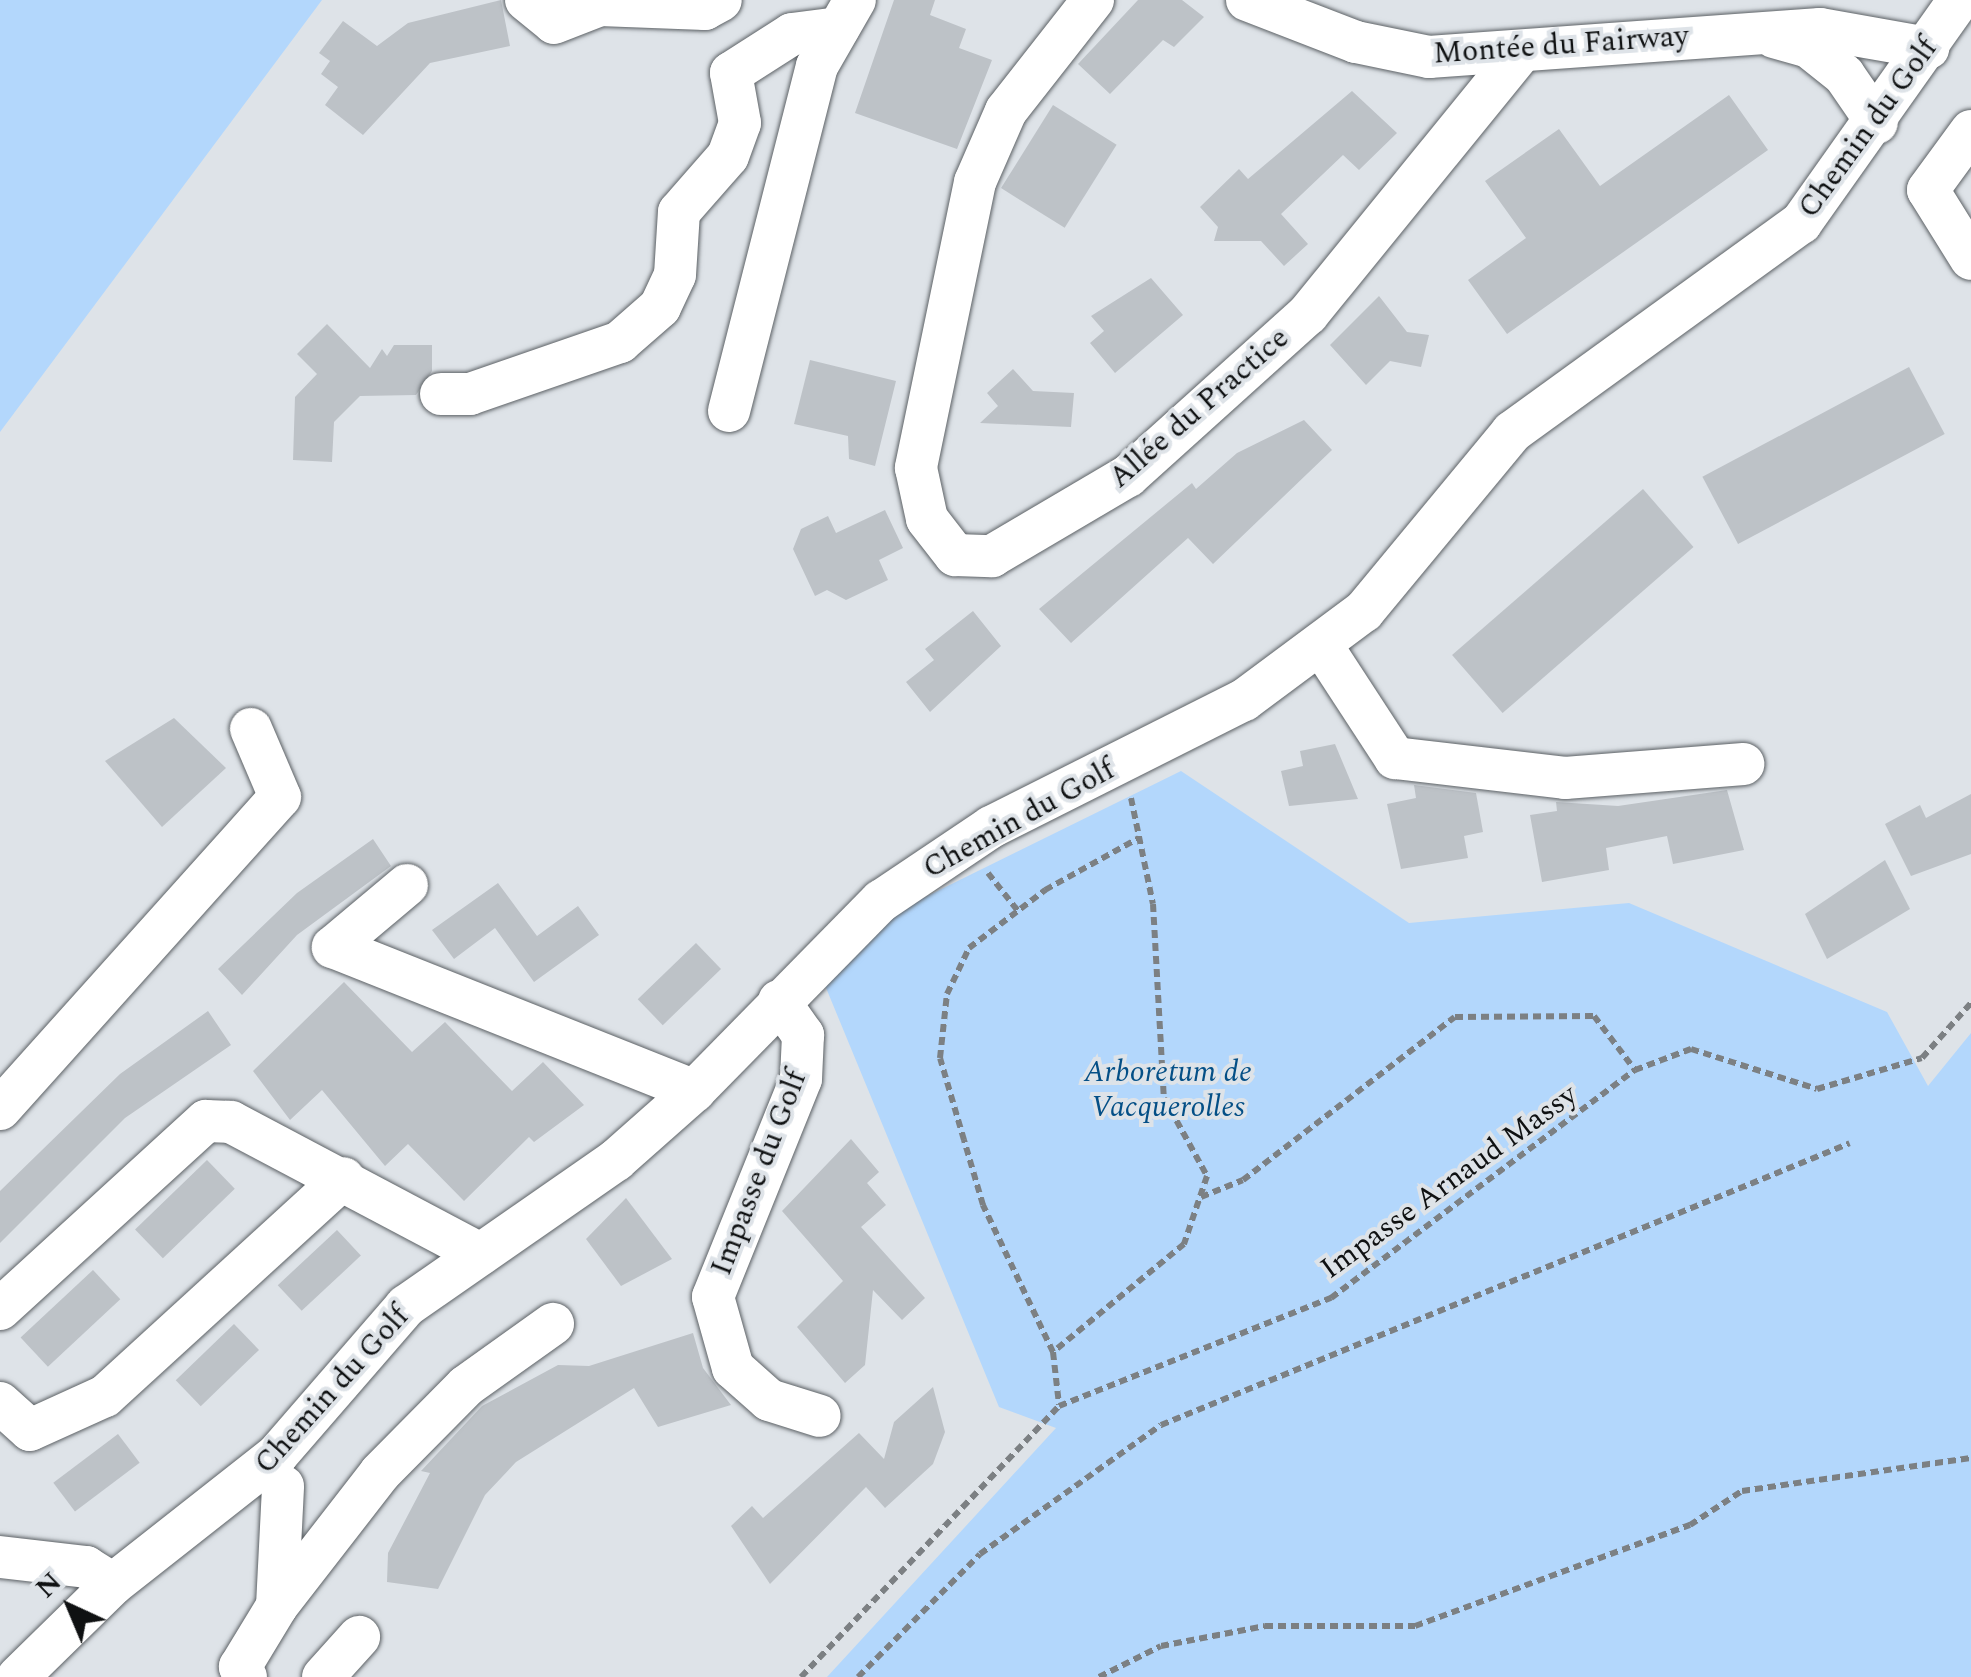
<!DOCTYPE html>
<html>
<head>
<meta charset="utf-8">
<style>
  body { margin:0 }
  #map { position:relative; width:1971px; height:1677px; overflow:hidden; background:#dee3e8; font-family:Spectral,serif }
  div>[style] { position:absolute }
  .green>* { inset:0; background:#b3d7fc }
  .building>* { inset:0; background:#bdc2c7; transform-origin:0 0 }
  .path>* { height:6px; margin-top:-3px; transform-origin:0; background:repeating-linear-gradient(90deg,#7c8083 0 8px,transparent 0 13px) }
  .roads { filter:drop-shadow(0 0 2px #5c6165) drop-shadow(0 0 2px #5c6165) }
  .minor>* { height:42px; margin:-21px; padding:0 21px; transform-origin:21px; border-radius:21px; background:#fff }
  span { translate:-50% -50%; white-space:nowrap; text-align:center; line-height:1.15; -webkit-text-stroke:8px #dee3e8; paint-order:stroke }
  .street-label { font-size:30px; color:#0f1112 }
  .park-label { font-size:30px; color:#044f86; font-style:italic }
  .north { position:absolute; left:20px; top:1557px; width:100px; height:100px; -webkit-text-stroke:8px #dee3e8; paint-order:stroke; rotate:316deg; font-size:28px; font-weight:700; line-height:40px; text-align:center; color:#0f1112 }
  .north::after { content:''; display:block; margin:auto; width:35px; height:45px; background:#0f1112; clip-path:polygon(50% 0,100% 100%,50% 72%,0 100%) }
</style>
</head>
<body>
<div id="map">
  <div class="green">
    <div style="clip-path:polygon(0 0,322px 0,0 432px)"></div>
    <div style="clip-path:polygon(1181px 771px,1409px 923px,1629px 903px,1887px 1012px,1928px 1086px,1971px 1033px,1971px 1677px,827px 1677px,1056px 1428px,999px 1407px,824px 983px,901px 909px)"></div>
  </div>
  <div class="building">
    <div style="clip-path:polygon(501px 0,510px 46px,430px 63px,363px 135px,325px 105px,338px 87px,321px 74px,330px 61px,319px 53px,343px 21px,377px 46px,408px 23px)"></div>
    <div style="clip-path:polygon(894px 0,935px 0,930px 15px,966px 29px,959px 48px,992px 60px,957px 149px,855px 113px)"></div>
    <div style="clip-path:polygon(1138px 0,1182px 0,1204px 17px,1174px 47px,1163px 40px,1110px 94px,1078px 64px)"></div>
    <div style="clip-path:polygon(1352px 91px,1397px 133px,1359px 170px,1343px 155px,1281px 214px,1308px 244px,1284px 266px,1261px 241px,1214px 241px,1218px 227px,1200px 207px,1239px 169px,1248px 179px)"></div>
    <div style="clip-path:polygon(1729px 95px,1768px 150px,1507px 334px,1468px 280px,1526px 238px,1485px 181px,1559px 129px,1600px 186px)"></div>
    <div style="left:1053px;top:105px;width:75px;height:98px;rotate:32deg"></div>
    <div style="clip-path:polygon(1151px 278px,1183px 315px,1115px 373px,1090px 343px,1104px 331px,1091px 316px)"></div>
    <div style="clip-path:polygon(1379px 296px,1407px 332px,1429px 335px,1421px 367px,1390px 361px,1366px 385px,1330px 345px)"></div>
    <div style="clip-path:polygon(327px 324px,370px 368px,382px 349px,387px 356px,394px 345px,432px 345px,432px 371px,416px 395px,360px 396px,334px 422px,332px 462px,293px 460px,295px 397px,317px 374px,297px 354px)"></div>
    <div style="clip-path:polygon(810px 360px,896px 381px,875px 466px,849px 459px,848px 436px,794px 424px)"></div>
    <div style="left:1909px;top:367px;width:76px;height:234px;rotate:62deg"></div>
    <div style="clip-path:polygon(1013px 369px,1033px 391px,1074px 393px,1071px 427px,980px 423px,998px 406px,987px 393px)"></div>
    <div style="clip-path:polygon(1304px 420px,1332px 450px,1213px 564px,1188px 538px,1071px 643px,1039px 609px,1192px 483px,1196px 489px,1237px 453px)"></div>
    <div style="left:1643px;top:489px;width:77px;height:253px;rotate:49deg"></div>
    <div style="clip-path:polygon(885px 510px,903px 548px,879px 560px,888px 580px,846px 600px,827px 590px,815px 596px,793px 549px,801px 529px,828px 516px,836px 533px)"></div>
    <div style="clip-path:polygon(973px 611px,1001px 646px,930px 712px,906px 682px,934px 660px,925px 649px)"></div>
    <div style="clip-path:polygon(174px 718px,226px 768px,162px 827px,105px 761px)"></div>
    <div style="clip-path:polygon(1335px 744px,1358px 799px,1289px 806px,1281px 771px,1303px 766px,1300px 751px)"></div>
    <div style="clip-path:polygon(1414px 785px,1476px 793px,1483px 832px,1464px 836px,1468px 858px,1401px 869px,1387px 804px,1416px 798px)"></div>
    <div style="clip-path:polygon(1727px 790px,1744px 850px,1673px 864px,1667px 836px,1606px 848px,1609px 870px,1542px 882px,1530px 815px,1557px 811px,1556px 802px,1618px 806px)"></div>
    <div style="clip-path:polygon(1971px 794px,1971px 854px,1911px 876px,1885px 824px,1920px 805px,1926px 818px)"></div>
    <div style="clip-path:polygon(373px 839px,391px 866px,297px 935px,242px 995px,218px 969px,297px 893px)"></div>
    <div style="clip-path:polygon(1885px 860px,1910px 909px,1827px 959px,1805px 914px)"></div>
    <div style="clip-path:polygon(498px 883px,537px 936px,578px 906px,599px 935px,534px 982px,495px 928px,454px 959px,432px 930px)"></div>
    <div style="left:696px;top:943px;width:36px;height:81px;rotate:46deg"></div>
    <div style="clip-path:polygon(344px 982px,412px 1052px,445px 1022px,512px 1091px,543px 1062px,584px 1105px,534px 1142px,529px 1137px,464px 1201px,408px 1144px,385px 1166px,322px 1090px,290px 1120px,253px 1071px)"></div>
    <div style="clip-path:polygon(208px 1011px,231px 1045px,125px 1118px,0 1243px,0 1191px,120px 1074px)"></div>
    <div style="clip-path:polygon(851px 1139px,879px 1172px,867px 1183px,886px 1205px,861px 1227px,925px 1298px,902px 1320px,873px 1290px,865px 1365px,845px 1383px,797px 1327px,843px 1281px,782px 1211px)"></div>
    <div style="left:207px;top:1160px;width:40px;height:100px;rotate:46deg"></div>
    <div style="clip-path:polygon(626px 1198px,672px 1259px,621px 1286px,586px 1239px)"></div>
    <div style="left:337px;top:1230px;width:35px;height:81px;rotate:47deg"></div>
    <div style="left:93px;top:1270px;width:40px;height:99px;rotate:47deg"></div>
    <div style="left:234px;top:1324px;width:36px;height:81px;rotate:46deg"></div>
    <div style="clip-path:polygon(693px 1333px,703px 1368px,731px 1405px,658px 1427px,634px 1388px,516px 1462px,485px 1495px,438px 1589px,387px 1582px,388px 1553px,430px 1473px,421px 1471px,482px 1406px,558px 1365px,589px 1366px)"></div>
    <div style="clip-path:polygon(933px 1387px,945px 1432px,933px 1464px,885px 1508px,866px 1487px,770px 1584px,731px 1526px,752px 1506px,763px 1518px,859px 1433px,884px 1459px,894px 1422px)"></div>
    <div style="left:118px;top:1434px;width:36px;height:81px;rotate:53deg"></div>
  </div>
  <div class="path">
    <div style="left:1131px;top:798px;width:108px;rotate:78.3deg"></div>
    <div style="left:1153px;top:904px;width:194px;rotate:86.8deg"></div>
    <div style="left:1164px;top:1098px;width:89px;rotate:61.1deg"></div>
    <div style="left:1207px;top:1176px;width:72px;rotate:108.7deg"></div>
    <div style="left:1184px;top:1244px;width:170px;rotate:140.5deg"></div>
    <div style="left:1053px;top:1352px;width:163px;rotate:-115.5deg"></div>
    <div style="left:983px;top:1205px;width:68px;rotate:-106.3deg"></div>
    <div style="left:964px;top:1140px;width:85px;rotate:-106.3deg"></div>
    <div style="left:940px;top:1058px;width:64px;rotate:-83.8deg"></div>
    <div style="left:947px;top:994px;width:51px;rotate:-64.4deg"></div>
    <div style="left:969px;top:948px;width:96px;rotate:-37.3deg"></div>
    <div style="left:1045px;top:890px;width:107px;rotate:-29deg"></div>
    <div style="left:988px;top:873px;width:48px;rotate:51.7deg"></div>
    <div style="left:1201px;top:1197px;width:45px;rotate:-22deg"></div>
    <div style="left:1243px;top:1180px;width:267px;rotate:-37.6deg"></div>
    <div style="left:1455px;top:1017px;width:139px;rotate:-0.4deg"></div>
    <div style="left:1594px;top:1016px;width:68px;rotate:52.8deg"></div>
    <div style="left:1053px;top:1352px;width:53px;rotate:83.5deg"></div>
    <div style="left:801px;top:1677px;width:374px;rotate:-46.4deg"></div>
    <div style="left:1059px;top:1406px;width:293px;rotate:-21.7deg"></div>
    <div style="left:1331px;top:1298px;width:380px;rotate:-36.9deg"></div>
    <div style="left:1635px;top:1070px;width:60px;rotate:-20.6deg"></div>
    <div style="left:1691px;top:1049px;width:132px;rotate:17.6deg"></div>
    <div style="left:1817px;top:1089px;width:109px;rotate:-16.4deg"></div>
    <div style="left:1922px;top:1058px;width:74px;rotate:-48.3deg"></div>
    <div style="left:858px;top:1677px;width:173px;rotate:-45.2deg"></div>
    <div style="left:980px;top:1554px;width:222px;rotate:-35.5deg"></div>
    <div style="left:1161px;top:1425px;width:744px;rotate:-22.26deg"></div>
    <div style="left:1099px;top:1677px;width:69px;rotate:-26.6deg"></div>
    <div style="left:1161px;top:1646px;width:106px;rotate:-10.9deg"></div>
    <div style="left:1265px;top:1626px;width:150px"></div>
    <div style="left:1415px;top:1626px;width:293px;rotate:-20.2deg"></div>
    <div style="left:1690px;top:1525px;width:62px;rotate:-33.2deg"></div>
    <div style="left:1742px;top:1491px;width:231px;rotate:-8.2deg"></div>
  </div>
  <div class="roads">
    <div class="minor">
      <div style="left:526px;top:0;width:36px;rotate:39deg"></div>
      <div style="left:554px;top:23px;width:49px;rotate:-21.4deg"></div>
      <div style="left:600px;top:5px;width:105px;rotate:2.2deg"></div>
      <div style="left:705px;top:9px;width:18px;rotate:-29deg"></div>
      <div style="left:1093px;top:0;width:141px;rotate:128.1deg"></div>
      <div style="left:1006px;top:111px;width:77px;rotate:113.6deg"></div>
      <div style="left:975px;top:182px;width:292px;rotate:101.7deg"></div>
      <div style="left:916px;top:468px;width:52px;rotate:77.8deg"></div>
      <div style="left:927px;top:519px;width:46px;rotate:52.1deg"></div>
      <div style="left:955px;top:555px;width:37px;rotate:2deg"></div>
      <div style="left:992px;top:556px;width:158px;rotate:-30.5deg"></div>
      <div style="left:1128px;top:476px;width:242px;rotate:-42deg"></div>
      <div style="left:1308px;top:314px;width:336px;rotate:-50.9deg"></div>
      <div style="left:1247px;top:0;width:117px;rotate:21.1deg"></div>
      <div style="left:1356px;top:42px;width:75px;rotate:11.6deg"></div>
      <div style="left:1429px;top:57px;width:392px;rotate:-4.1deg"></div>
      <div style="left:1820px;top:29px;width:110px;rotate:10deg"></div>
      <div style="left:1774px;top:37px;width:36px;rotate:16deg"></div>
      <div style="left:1809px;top:47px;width:45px;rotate:38.7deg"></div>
      <div style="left:1844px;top:75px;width:58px;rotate:55.5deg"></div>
      <div style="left:1971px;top:131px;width:73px;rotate:126.1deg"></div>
      <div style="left:1928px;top:190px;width:81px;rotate:58.1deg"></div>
      <div style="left:441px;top:394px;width:29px"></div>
      <div style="left:470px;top:394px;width:159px;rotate:-19.1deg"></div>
      <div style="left:620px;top:342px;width:53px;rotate:-41.2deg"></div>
      <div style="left:660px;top:307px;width:35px;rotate:-65deg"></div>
      <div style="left:675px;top:275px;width:63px;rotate:-86.4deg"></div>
      <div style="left:679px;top:212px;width:74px;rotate:-48.8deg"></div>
      <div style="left:728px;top:156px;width:35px;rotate:-70deg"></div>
      <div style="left:740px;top:123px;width:51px;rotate:-100.2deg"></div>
      <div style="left:731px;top:73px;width:72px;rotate:-32.6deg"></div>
      <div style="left:792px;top:34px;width:47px;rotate:-7.3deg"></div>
      <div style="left:729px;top:411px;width:356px;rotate:-75.7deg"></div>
      <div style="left:817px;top:66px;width:76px;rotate:-60.1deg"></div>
      <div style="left:1322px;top:646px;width:134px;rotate:56.9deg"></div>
      <div style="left:1395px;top:758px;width:171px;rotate:6.7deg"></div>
      <div style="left:1565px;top:778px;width:179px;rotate:-4.5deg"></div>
      <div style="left:407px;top:885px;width:97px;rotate:140deg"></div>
      <div style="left:333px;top:947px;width:389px;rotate:21.7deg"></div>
      <div style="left:779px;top:1001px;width:42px;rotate:54.8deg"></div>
      <div style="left:803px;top:1035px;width:44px;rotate:92.6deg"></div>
      <div style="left:801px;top:1079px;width:235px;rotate:112deg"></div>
      <div style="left:713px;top:1297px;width:74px;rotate:74.3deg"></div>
      <div style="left:733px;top:1368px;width:48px;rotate:41.6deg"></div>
      <div style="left:769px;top:1400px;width:53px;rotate:17.4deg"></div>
      <div style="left:0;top:1109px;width:419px;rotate:-48.1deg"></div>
      <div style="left:280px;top:797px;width:74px;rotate:-113.1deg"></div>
      <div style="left:0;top:1309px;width:279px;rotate:-42.4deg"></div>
      <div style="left:206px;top:1121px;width:25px;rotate:2deg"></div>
      <div style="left:231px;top:1122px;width:282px;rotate:27.9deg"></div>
      <div style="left:0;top:1403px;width:40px;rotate:42deg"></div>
      <div style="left:30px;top:1430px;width:82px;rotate:-24.4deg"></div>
      <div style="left:105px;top:1396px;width:323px;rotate:-42.4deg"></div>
      <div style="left:0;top:1557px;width:87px;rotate:6.6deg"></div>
      <div style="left:86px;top:1567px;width:32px;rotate:32deg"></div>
      <div style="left:277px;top:1606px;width:120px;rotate:-87.1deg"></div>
      <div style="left:18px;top:1677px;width:133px;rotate:-44.4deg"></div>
      <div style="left:113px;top:1584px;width:209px;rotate:-38.2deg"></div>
      <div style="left:277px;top:1455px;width:197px;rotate:-49.1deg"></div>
      <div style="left:406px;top:1306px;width:256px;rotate:-34.8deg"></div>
      <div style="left:616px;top:1160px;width:104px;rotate:-41.5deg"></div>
      <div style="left:694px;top:1091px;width:267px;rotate:-45.5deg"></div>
      <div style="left:881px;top:901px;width:133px;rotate:-33.9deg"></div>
      <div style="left:991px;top:827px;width:283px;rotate:-26.7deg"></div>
      <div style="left:1244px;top:700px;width:149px;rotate:-36.6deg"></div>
      <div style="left:1364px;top:611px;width:232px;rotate:-50.4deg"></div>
      <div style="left:1512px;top:432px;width:357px;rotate:-35.9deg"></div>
      <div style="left:1801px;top:223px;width:273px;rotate:-54.7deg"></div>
      <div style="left:246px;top:1677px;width:12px;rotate:-121deg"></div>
      <div style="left:240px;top:1667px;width:71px;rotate:-58.8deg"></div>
      <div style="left:277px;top:1606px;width:168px;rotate:-52.2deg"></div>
      <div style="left:380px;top:1473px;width:122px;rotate:-45.3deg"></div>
      <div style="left:466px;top:1386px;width:107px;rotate:-35.5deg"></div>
      <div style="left:323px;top:1677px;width:54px;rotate:-48deg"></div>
    </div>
  </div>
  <div class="street-label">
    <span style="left:1561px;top:45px;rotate:-4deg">Montée du Fairway</span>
    <span style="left:1868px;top:128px;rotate:-54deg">Chemin du Golf</span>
    <span style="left:1199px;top:408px;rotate:-41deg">Allée du Practice</span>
    <span style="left:1019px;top:819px;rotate:-29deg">Chemin du Golf</span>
    <span style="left:759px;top:1173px;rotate:-69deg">Impasse du Golf</span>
    <span style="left:1449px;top:1182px;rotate:-36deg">Impasse Arnaud Massy</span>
    <span style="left:332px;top:1390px;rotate:-48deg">Chemin du Golf</span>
  </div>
  <div class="park-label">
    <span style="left:1168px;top:1089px">Arboretum de<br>Vacquerolles</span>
  </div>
  <div class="north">N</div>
</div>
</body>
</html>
